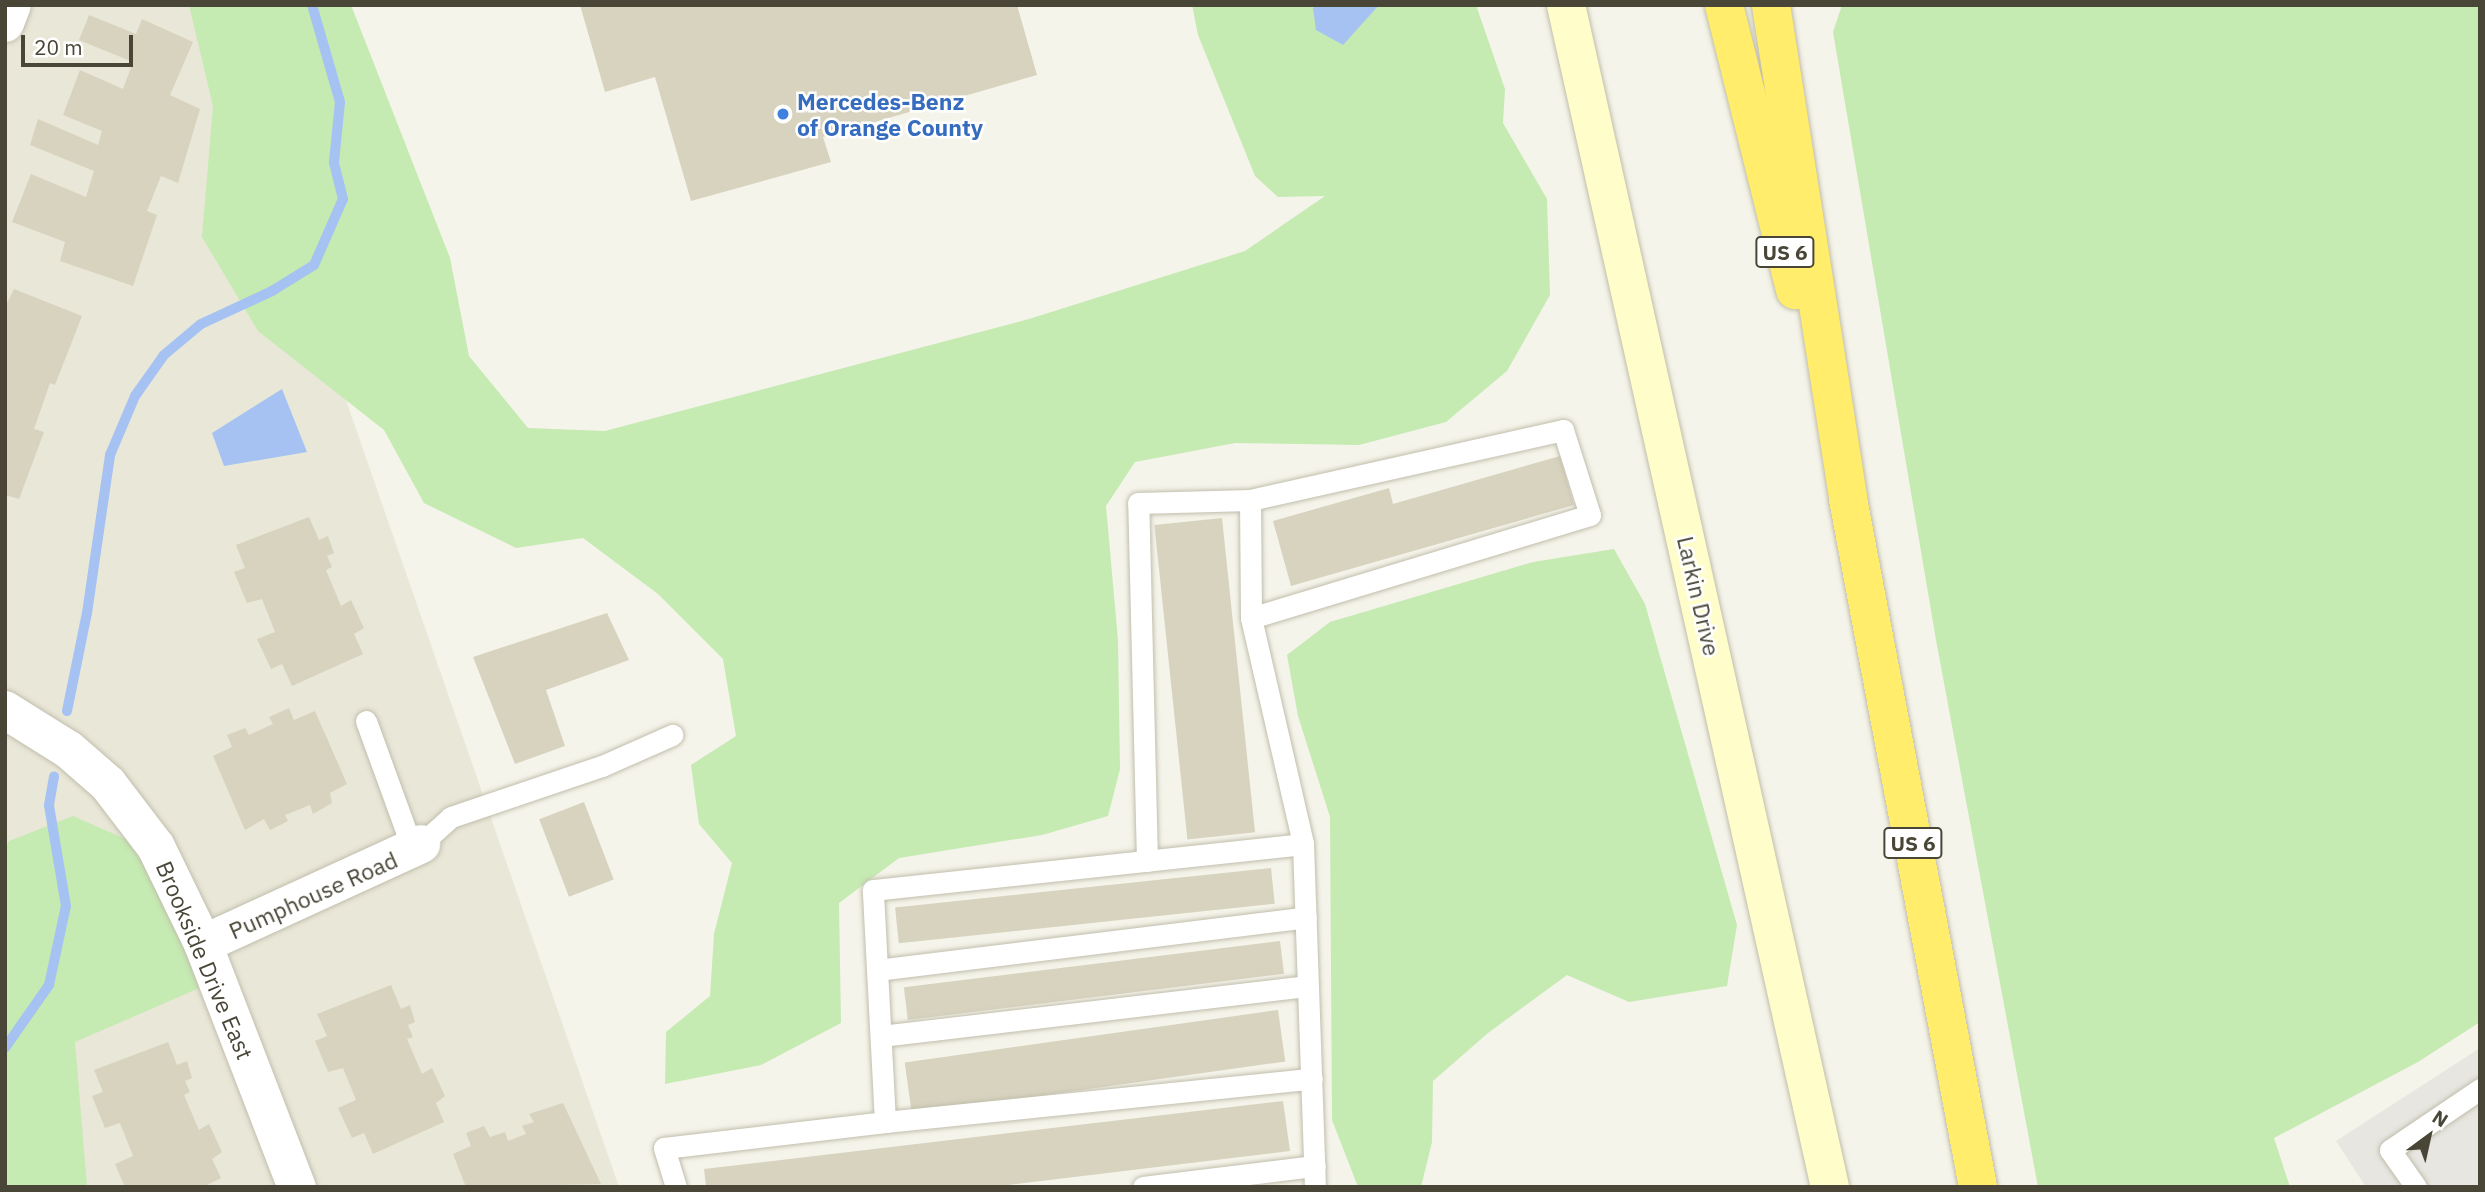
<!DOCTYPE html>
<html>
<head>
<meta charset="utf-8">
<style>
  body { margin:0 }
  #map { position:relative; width:2485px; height:1192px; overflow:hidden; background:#f5f4ea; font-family:"IBM Plex Sans",sans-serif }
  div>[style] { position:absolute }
  .residential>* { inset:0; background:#e9e7d8 }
  .green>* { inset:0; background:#c5eab2 }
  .parking>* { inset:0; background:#e7e6e1 }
  .water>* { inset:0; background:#a5c2f2 }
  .stream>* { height:10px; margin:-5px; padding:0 5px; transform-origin:5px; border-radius:5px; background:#a5c2f2 }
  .building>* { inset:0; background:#d7d3bf; transform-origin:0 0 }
  .roads { filter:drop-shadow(0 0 2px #c1beac) drop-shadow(0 0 2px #c1beac) }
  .lane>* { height:21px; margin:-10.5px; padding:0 10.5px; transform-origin:10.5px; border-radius:10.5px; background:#fff }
  .street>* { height:38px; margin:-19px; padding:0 19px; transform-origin:19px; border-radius:19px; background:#fff }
  .secondary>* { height:38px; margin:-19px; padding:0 19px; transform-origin:19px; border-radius:19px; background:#fffdca }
  .highway>* { height:38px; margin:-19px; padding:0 19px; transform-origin:19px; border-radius:19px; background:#ffed6b }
  .dots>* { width:19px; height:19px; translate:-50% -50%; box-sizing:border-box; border:4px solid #fff; border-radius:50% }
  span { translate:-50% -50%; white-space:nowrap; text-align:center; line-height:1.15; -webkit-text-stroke:5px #fff; paint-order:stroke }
  .shield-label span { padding:2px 5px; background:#fff; border:2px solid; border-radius:5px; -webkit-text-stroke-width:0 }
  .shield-label { font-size:21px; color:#494637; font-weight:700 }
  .shop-label { font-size:23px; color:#366cbe; font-weight:700 }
  .left { translate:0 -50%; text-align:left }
  .street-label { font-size:23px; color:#494637 }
  .frame { position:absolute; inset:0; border:7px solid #494637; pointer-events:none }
  .north { position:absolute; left:2394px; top:1101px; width:70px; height:70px; -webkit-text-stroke:5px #fff; paint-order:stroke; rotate:33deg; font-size:19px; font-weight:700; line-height:28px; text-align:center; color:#494637 }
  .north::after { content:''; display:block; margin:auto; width:24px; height:32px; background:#494637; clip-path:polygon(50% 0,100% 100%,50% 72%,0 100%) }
  .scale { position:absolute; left:21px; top:35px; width:112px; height:32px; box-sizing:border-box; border:4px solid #494637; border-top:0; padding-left:9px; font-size:21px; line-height:24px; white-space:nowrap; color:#494637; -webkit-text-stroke:5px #fff; paint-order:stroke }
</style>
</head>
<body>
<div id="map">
  <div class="residential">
    <div style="clip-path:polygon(5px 5px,209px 5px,619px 1187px,5px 1187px)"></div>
  </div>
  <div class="green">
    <div style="clip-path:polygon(189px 5px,351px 5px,450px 258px,469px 356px,528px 428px,605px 431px,1029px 319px,1245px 251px,1325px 196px,1278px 197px,1255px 176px,1198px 35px,1192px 5px,1476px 5px,1505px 89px,1503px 123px,1547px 199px,1550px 295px,1507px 371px,1446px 422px,1359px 445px,1235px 443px,1135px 462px,1106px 506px,1118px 640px,1120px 769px,1108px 816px,1042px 835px,899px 858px,839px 903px,841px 1023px,761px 1065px,665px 1084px,666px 1032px,710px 996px,714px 934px,732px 863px,699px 824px,691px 765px,736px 736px,723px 659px,658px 594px,583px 538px,516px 548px,424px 503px,384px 430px,258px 331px,202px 237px,213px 106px)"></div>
    <div style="clip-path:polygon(1842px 5px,2480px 5px,2480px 1022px,2418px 1062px,2274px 1138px,2290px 1187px,2038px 1187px,1936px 640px,1833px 32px)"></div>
    <div style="clip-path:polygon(1614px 549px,1645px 604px,1737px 925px,1727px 986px,1629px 1002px,1567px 975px,1488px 1033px,1433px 1081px,1432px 1142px,1421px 1187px,1358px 1187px,1332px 1120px,1330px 817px,1298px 716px,1287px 655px,1330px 622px,1533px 562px)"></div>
    <div style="clip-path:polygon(73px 816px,137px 844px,211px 983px,75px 1042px,87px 1187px,5px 1187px,5px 848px,9px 841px)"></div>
  </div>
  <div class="parking">
    <div style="clip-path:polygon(2480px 1048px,2480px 1187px,2366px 1187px,2336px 1141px)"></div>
  </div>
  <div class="water">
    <div style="clip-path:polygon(1315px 5px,1379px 5px,1343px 45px,1316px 30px,1313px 8px)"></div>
    <div style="clip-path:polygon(282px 389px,307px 452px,224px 466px,212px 433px)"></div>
  </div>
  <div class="stream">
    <div style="left:67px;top:711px;width:100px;rotate:-78.5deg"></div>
    <div style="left:87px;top:613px;width:160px;rotate:-81.7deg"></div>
    <div style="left:110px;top:455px;width:64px;rotate:-67deg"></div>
    <div style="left:135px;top:396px;width:50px;rotate:-54.7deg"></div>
    <div style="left:164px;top:355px;width:48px;rotate:-40deg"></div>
    <div style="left:201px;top:324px;width:78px;rotate:-24.9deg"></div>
    <div style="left:272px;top:291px;width:49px;rotate:-31.8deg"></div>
    <div style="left:314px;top:265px;width:72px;rotate:-66.3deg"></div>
    <div style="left:343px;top:199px;width:38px;rotate:-104deg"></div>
    <div style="left:334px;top:162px;width:60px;rotate:-84.3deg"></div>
    <div style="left:340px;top:102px;width:101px;rotate:-106.1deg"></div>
    <div style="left:5px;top:1048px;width:77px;rotate:-55.1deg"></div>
    <div style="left:49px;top:985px;width:81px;rotate:-77.9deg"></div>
    <div style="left:66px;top:906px;width:102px;rotate:-99.6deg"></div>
    <div style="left:49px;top:805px;width:29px;rotate:-80deg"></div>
  </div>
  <div class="building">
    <div style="clip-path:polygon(580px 5px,1017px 5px,1037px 75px,823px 137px,831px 162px,691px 201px,655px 77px,605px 92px)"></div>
    <div style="clip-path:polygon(89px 15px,136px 34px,142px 19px,193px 42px,170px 95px,200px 109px,178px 183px,161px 176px,147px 211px,157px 215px,133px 286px,60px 261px,65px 242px,12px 222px,31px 174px,86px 197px,94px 171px,30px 145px,38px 119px,98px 145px,102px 131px,63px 115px,80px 70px,123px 89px,133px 62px,79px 40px)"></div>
    <div style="clip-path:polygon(14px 289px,82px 316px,55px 385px,50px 383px,34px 429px,44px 432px,19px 499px,5px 495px,5px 307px)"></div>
    <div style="clip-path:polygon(1560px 456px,1574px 505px,1291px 586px,1273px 521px,1389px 488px,1393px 504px)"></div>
    <div style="clip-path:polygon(309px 517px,319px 540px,328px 536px,334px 553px,327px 556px,332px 567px,326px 570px,341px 606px,351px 600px,364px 628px,354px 634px,363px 654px,292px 686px,282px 664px,271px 669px,257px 639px,275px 632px,262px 599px,247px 603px,234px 572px,245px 568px,236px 545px)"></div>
    <div style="left:1222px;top:518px;width:316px;height:68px;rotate:84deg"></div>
    <div style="clip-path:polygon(607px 613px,629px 660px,546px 690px,565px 746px,515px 764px,473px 657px)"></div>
    <div style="clip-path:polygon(289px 708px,294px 720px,315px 711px,347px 784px,330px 793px,332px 803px,313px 814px,310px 805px,285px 815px,288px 821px,270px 830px,264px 819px,245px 830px,213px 756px,232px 747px,227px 735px,245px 728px,249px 735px,273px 724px,269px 717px)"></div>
    <div style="left:584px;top:802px;width:83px;height:48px;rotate:69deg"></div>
    <div style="left:1271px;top:868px;width:36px;height:378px;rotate:84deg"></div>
    <div style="left:1280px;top:941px;width:33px;height:379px;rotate:83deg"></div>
    <div style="clip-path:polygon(391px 985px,401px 1009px,410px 1005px,415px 1022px,408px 1025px,413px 1037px,407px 1039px,422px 1074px,432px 1068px,445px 1096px,436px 1103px,444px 1122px,373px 1154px,364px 1133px,352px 1138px,338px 1108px,356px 1100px,343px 1068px,328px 1072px,315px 1041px,327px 1036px,317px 1014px)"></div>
    <div style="left:1278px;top:1010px;width:52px;height:377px;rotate:82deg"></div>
    <div style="clip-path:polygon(168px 1042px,177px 1065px,187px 1061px,192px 1078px,185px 1081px,190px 1092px,184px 1095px,199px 1130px,209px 1124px,222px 1152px,212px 1159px,221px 1178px,203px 1187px,125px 1187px,115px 1164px,133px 1156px,120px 1123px,105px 1128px,92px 1096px,103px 1092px,94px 1070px)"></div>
    <div style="clip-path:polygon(1283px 1101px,1290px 1151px,991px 1187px,706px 1187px,704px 1169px)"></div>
    <div style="clip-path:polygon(563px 1103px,601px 1184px,466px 1187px,453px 1154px,471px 1146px,466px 1133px,484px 1126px,490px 1137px,505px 1132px,508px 1141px,526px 1134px,522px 1126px,534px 1122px,529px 1114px)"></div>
  </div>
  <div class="roads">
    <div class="lane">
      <div style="left:1250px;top:500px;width:321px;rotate:-12.6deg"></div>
      <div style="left:1563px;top:430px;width:89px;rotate:72.4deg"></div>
      <div style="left:1590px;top:515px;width:354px;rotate:163.1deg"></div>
      <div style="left:366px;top:721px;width:137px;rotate:70deg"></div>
      <div style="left:421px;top:844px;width:40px;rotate:-42deg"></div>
      <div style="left:451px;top:817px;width:159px;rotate:-18.7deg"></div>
      <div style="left:602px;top:766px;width:77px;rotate:-23.9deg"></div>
      <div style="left:1147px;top:861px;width:358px;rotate:-91.4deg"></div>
      <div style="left:1138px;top:503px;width:112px;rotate:-1.5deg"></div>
      <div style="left:1250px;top:500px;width:118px;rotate:89.5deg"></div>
      <div style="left:1251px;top:618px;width:232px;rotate:77deg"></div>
      <div style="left:877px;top:970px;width:432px;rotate:-7deg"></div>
      <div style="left:881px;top:1036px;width:430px;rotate:-6.7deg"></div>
      <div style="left:885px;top:1122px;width:429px;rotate:-5.8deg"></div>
      <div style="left:676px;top:1187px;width:41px;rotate:-107.1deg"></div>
      <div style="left:664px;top:1148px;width:223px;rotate:-6.7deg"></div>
      <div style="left:885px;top:1122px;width:232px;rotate:-93deg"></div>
      <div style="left:873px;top:890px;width:432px;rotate:-6.1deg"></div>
      <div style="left:1303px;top:844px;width:343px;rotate:88deg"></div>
      <div style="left:1143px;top:1187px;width:173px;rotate:-7deg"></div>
      <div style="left:2416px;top:1187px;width:45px;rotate:-125.1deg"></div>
      <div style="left:2390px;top:1150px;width:109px;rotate:-34.1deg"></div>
    </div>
    <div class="street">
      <div style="left:5px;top:23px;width:19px;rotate:-69deg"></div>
      <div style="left:5px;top:710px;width:75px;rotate:32deg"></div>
      <div style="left:69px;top:750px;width:52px;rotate:41.1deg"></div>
      <div style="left:108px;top:784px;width:79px;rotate:52.7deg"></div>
      <div style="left:156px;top:847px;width:108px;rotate:64.1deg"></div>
      <div style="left:203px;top:944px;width:261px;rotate:68.9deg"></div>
      <div style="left:203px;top:944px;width:240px;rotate:-24.6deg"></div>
    </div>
    <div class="secondary">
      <div style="left:1566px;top:5px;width:1211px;rotate:77.41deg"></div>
    </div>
    <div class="highway">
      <div style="left:1724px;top:5px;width:294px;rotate:76deg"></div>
      <div style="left:1771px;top:5px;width:500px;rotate:81.1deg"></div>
      <div style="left:1848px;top:499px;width:700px;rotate:79.3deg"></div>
    </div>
  </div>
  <div class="dots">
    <div style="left:783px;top:114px;background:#3f7fe0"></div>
  </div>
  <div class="shield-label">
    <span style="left:1785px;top:252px">US 6</span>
    <span style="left:1913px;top:843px">US 6</span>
  </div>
  <div class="shop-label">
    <span class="left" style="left:797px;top:114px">Mercedes-Benz<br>of Orange County</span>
  </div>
  <div class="street-label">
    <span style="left:1699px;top:596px;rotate:77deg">Larkin Drive</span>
    <span style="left:313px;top:895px;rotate:-24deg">Pumphouse Road</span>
    <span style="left:205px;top:960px;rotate:67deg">Brookside Drive East</span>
  </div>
  <div class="frame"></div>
  <div class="north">N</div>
  <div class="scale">20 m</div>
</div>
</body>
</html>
